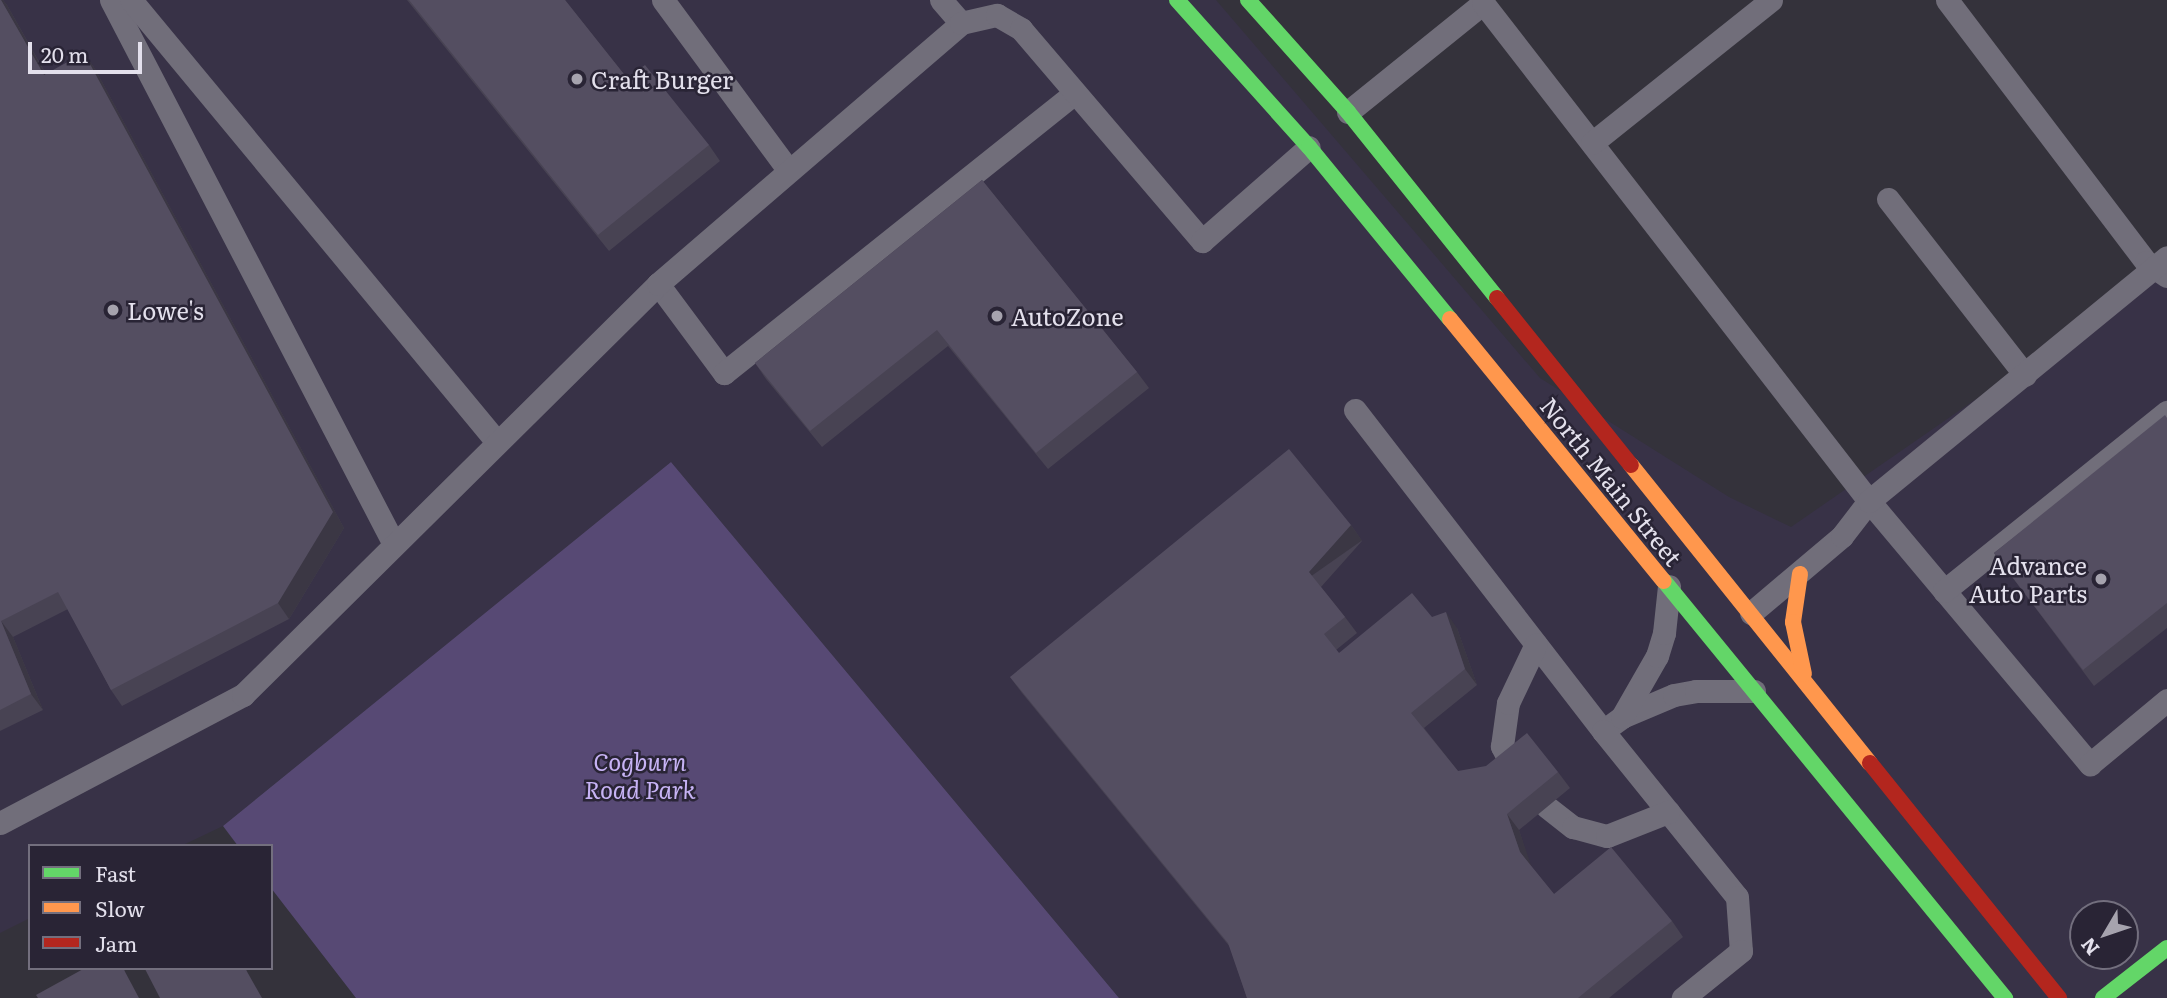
<!DOCTYPE html>
<html>
<head>
<meta charset="utf-8">
<style>
  body { margin:0 }
  #map { position:relative; width:2167px; height:998px; overflow:hidden; background:#34323b; font-family:Literata,serif }
  div>[style] { position:absolute }
  .built>* { inset:0; background:#383247 }
  .green>* { inset:0; background:#574974 }
  .lane>* { height:23px; margin:-11.5px; padding:0 11.5px; transform-origin:11.5px; border-radius:11.5px; background:#716e7a }
  .fast>* { height:16px; margin:-8px; padding:0 8px; transform-origin:8px; border-radius:8px; background:#63d668 }
  .slow>* { height:16px; margin:-8px; padding:0 8px; transform-origin:8px; border-radius:8px; background:#ff974d }
  .jam>* { height:16px; margin:-8px; padding:0 8px; transform-origin:8px; border-radius:8px; background:#b3261e }
  .wall>* { inset:0; background:#484353 }
  .shaded-wall>* { inset:0; background:#3b3744; transform-origin:0 0 }
  .building>* { inset:0; background:#544e61 }
  .dots>* { width:19px; height:19px; translate:-50% -50%; box-sizing:border-box; border:4px solid #292435; border-radius:50% }
  span { translate:-50% -50%; white-space:nowrap; text-align:center; line-height:1.15; -webkit-text-stroke:5px #292435; paint-order:stroke }
  .poi-label { font-size:24px; color:#e3e0ec }
  .left { translate:0 -50%; text-align:left }
  .right { translate:-100% -50%; text-align:right }
  .street-label { font-size:24px; color:#e3e0ec }
  .park-label { font-size:24px; color:#c7b3f5; font-style:italic }
  .legend { position:absolute; left:28px; top:844px; width:245px; height:126px; box-sizing:border-box; background:#292435; border:2px solid #736f7e; margin:0; padding:9px 12px; list-style:none; font-size:21px; color:#e3e0ec }
  .legend li { display:flex; align-items:center; gap:14px; height:35px }
  .legend b { width:35px; border:2px solid #736f7e }
  .north { position:absolute; left:2069px; top:900px; width:70px; height:70px; box-sizing:border-box; background:#292435; border:2px solid #736f7e; border-radius:50%; rotate:231deg; font-size:19px; font-weight:700; line-height:28px; text-align:center; color:#e3e0ec }
  .north::after { content:''; display:block; margin:auto; width:24px; height:32px; background:#a6a3ae; clip-path:polygon(50% 0,100% 100%,50% 72%,0 100%) }
  .scale { position:absolute; left:28px; top:42px; width:114px; height:32px; box-sizing:border-box; border:4px solid #e3e0ec; border-top:0; padding-left:9px; font-size:21px; line-height:24px; white-space:nowrap; color:#e3e0ec; -webkit-text-stroke:5px #292435; paint-order:stroke }
</style>
</head>
<body>
<div id="map">
  <div class="built">
    <div style="clip-path:polygon(evenodd,0 0,1216px 0,1540px 378px,1729px 497px,1791px 527px,2167px 267px,2167px 998px,1119px 998px,671px 462px,223px 826px,181px 846px,30px 846px,30px 918px,0 933px,0 0,2083px 914px,2125px 914px,2125px 956px,2083px 956px,2083px 914px)"></div>
  </div>
  <div class="green">
    <div style="clip-path:polygon(671px 462px,1119px 998px,356px 998px,271px 888px,271px 846px,238px 846px,223px 826px)"></div>
  </div>
  <div class="lane">
    <div style="left:111px;top:0;width:613px;rotate:62.52deg"></div>
    <div style="left:131px;top:0;width:574px;rotate:50.37deg"></div>
    <div style="left:663px;top:0;width:212px;rotate:53.6deg"></div>
    <div style="left:941px;top:0;width:30px;rotate:49deg"></div>
    <div style="left:1947px;top:0;width:329px;rotate:52.8deg"></div>
    <div style="left:2146px;top:262px;width:25px;rotate:34deg"></div>
    <div style="left:1348px;top:112px;width:174px;rotate:-38.9deg"></div>
    <div style="left:1483px;top:3px;width:630px;rotate:52.22deg"></div>
    <div style="left:1869px;top:501px;width:344px;rotate:50deg"></div>
    <div style="left:2090px;top:764px;width:100px;rotate:-39.7deg"></div>
    <div style="left:1592px;top:143px;width:229px;rotate:-38.6deg"></div>
    <div style="left:1888px;top:199px;width:223px;rotate:52.1deg"></div>
    <div style="left:658px;top:284px;width:111px;rotate:53.4deg"></div>
    <div style="left:724px;top:373px;width:449px;rotate:-38.6deg"></div>
    <div style="left:1355px;top:410px;width:406px;rotate:52.3deg"></div>
    <div style="left:1603px;top:731px;width:24px;rotate:-36deg"></div>
    <div style="left:1622px;top:717px;width:56px;rotate:-22.9deg"></div>
    <div style="left:1674px;top:695px;width:22px;rotate:-10deg"></div>
    <div style="left:1696px;top:691px;width:58px"></div>
    <div style="left:1944px;top:591px;width:286px;rotate:-38.8deg"></div>
    <div style="left:1751px;top:613px;width:119px;rotate:-40.2deg"></div>
    <div style="left:1842px;top:536px;width:44px;rotate:-52.4deg"></div>
    <div style="left:1869px;top:501px;width:385px;rotate:-39.3deg"></div>
    <div style="left:1622px;top:717px;width:70px;rotate:-60.2deg"></div>
    <div style="left:1657px;top:656px;width:24px;rotate:-73deg"></div>
    <div style="left:1664px;top:633px;width:47px;rotate:-83.9deg"></div>
    <div style="left:1603px;top:731px;width:213px;rotate:51.1deg"></div>
    <div style="left:1737px;top:897px;width:54px;rotate:85.8deg"></div>
    <div style="left:1741px;top:951px;width:75px;rotate:141deg"></div>
    <div style="left:1514px;top:769px;width:26px;rotate:-118deg"></div>
    <div style="left:1502px;top:746px;width:43px;rotate:-82.1deg"></div>
    <div style="left:1508px;top:703px;width:65px;rotate:-64.6deg"></div>
    <div style="left:1547px;top:807px;width:33px;rotate:38deg"></div>
    <div style="left:1573px;top:827px;width:35px;rotate:15deg"></div>
    <div style="left:1607px;top:836px;width:66px;rotate:-21.5deg"></div>
    <div style="left:0;top:823px;width:275px;rotate:-27.8deg"></div>
    <div style="left:243px;top:695px;width:584px;rotate:-44.72deg"></div>
    <div style="left:658px;top:284px;width:400px;rotate:-40.7deg"></div>
    <div style="left:961px;top:23px;width:37px;rotate:-13deg"></div>
    <div style="left:997px;top:15px;width:28px;rotate:30deg"></div>
    <div style="left:1021px;top:29px;width:279px;rotate:49.5deg"></div>
    <div style="left:1202px;top:241px;width:142px;rotate:-41.3deg"></div>
  </div>
  <div class="fast">
    <div style="left:1177px;top:0;width:198px;rotate:48.1deg"></div>
    <div style="left:1309px;top:147px;width:222px;rotate:50.7deg"></div>
    <div style="left:1248px;top:0;width:150px;rotate:48.2deg"></div>
    <div style="left:1348px;top:112px;width:238px;rotate:51.3deg"></div>
    <div style="left:1664px;top:581px;width:539px;rotate:50.73deg"></div>
    <div style="left:2103px;top:998px;width:81px;rotate:-38deg"></div>
  </div>
  <div class="slow">
    <div style="left:1450px;top:319px;width:338px;rotate:50.8deg"></div>
    <div style="left:1631px;top:465px;width:382px;rotate:51.3deg"></div>
    <div style="left:1800px;top:574px;width:49px;rotate:98.3deg"></div>
    <div style="left:1793px;top:622px;width:53px;rotate:78.1deg"></div>
  </div>
  <div class="jam">
    <div style="left:1497px;top:298px;width:214px;rotate:51.3deg"></div>
    <div style="left:1870px;top:763px;width:302px;rotate:51.2deg"></div>
  </div>
  <div class="wall">
    <div style="clip-path:polygon(0 0,3px 0,7px 5px,46px 74px,84px 53px,95px 69px,344px 528px,289px 619px,122px 706px,111px 690px,68px 609px,13px 637px,43px 710px,0 731px)"></div>
    <div style="clip-path:polygon(407px 0,565px 0,627px 78px,709px 145px,720px 161px,609px 251px)"></div>
    <div style="clip-path:polygon(982px 180px,1137px 372px,1149px 388px,1048px 469px,948px 346px,822px 447px,766px 379px,755px 363px)"></div>
    <div style="clip-path:polygon(2167px 418px,2167px 628px,2094px 686px,1994px 553px)"></div>
    <div style="clip-path:polygon(1351px 525px,1362px 541px,1321px 587px,1345px 617px,1357px 633px,1336px 650px,1339px 653px,1432px 617px,1457px 628px,1477px 685px,1424px 728px,1458px 771px,1558px 772px,1570px 788px,1519px 830px,1530px 865px,1554px 894px,1672px 921px,1683px 937px,1609px 998px,1247px 998px,1230px 947px,1022px 693px,1010px 677px)"></div>
  </div>
  <div class="shaded-wall">
    <div style="clip-path:polygon(1px 0,3px 0,7px 5px,55px 91px,44px 75px)"></div>
    <div style="clip-path:polygon(84px 53px,95px 69px,344px 528px,289px 619px,278px 603px)"></div>
    <div style="left:1351px;top:525px;width:19px;height:63px;rotate:55deg"></div>
    <div style="clip-path:polygon(1446px 612px,1457px 628px,1477px 685px,1465px 669px)"></div>
    <div style="clip-path:polygon(1px 621px,13px 637px,43px 710px,31px 694px)"></div>
    <div style="clip-path:polygon(1507px 814px,1519px 830px,1532px 868px,1520px 852px)"></div>
    <div style="left:123px;top:968px;width:2px;height:34px"></div>
    <div style="left:245px;top:968px;width:2px;height:34px"></div>
  </div>
  <div class="building">
    <div style="clip-path:polygon(0 0,1px 0,44px 75px,84px 53px,333px 512px,278px 603px,111px 690px,58px 592px,1px 621px,31px 694px,0 710px)"></div>
    <div style="clip-path:polygon(409px 0,565px 0,627px 78px,645px 65px,709px 145px,598px 235px)"></div>
    <div style="clip-path:polygon(982px 180px,1137px 372px,1036px 453px,937px 330px,810px 431px,755px 363px)"></div>
    <div style="clip-path:polygon(2165px 415px,2167px 418px,2167px 603px,2083px 670px,1994px 553px)"></div>
    <div style="clip-path:polygon(1289px 449px,1351px 525px,1309px 572px,1345px 617px,1324px 634px,1339px 653px,1412px 593px,1432px 617px,1446px 612px,1465px 669px,1411px 713px,1458px 771px,1486px 766px,1527px 733px,1558px 772px,1507px 814px,1520px 852px,1554px 894px,1611px 847px,1672px 921px,1578px 998px,1247px 998px,1228px 943px,1010px 677px)"></div>
    <div style="clip-path:polygon(85px 968px,123px 968px,139px 998px,38px 998px,36px 995px)"></div>
    <div style="clip-path:polygon(146px 968px,245px 968px,262px 998px,160px 998px,145px 969px)"></div>
  </div>
  <div class="dots">
    <div style="left:577px;top:79px;background:#a6a3ae"></div>
    <div style="left:113px;top:310px;background:#a6a3ae"></div>
    <div style="left:997px;top:316px;background:#a6a3ae"></div>
    <div style="left:2101px;top:579px;background:#a6a3ae"></div>
  </div>
  <div class="poi-label">
    <span class="left" style="left:591px;top:79px">Craft Burger</span>
    <span class="left" style="left:127px;top:310px">Lowe's</span>
    <span class="left" style="left:1011px;top:316px">AutoZone</span>
    <span class="right" style="left:2087px;top:579px">Advance<br>Auto Parts</span>
  </div>
  <div class="street-label">
    <span style="left:1612px;top:481px;rotate:51deg">North Main Street</span>
  </div>
  <div class="park-label">
    <span style="left:640px;top:775px">Cogburn<br>Road Park</span>
  </div>
  <ul class="legend">
  <li><b style="height:9px;background:#63d668"></b>Fast</li>
  <li><b style="height:9px;background:#ff974d"></b>Slow</li>
  <li><b style="height:9px;background:#b3261e"></b>Jam</li>
  </ul>
  <div class="north">N</div>
  <div class="scale">20 m</div>
</div>
</body>
</html>
